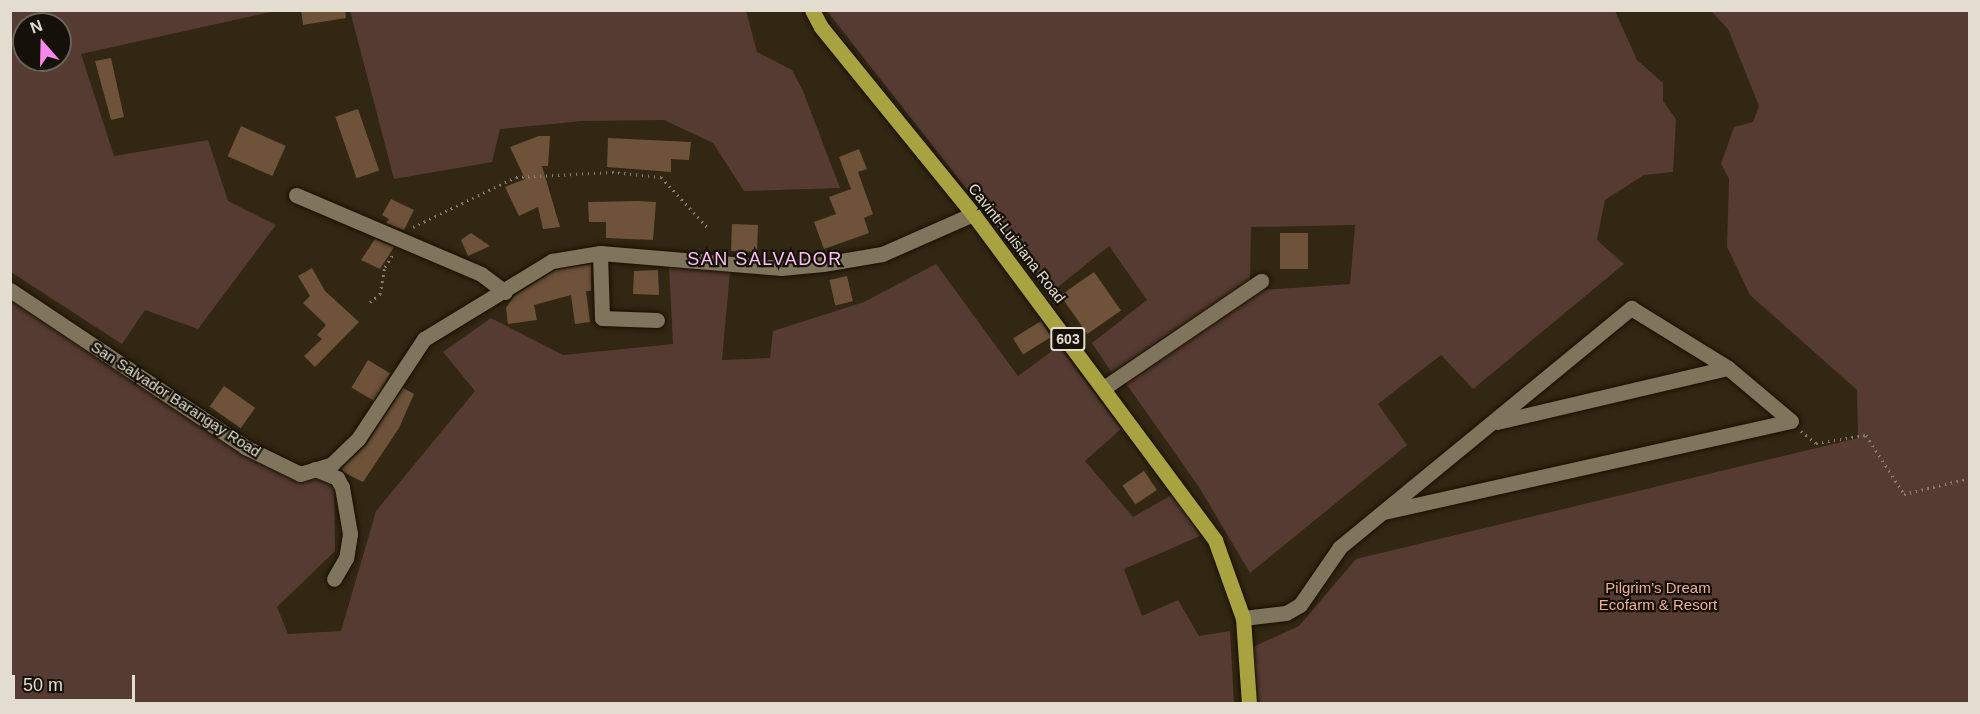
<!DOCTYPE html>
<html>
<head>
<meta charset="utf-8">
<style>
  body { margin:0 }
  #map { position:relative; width:1980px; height:714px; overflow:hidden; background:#312712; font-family:Arial,sans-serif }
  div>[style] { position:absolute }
  .green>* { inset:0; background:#553b32 }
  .building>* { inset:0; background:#6e523a; transform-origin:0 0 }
  .path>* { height:3px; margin-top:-1.5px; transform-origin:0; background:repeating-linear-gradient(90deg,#877f6d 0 1.5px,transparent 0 6px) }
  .roads { filter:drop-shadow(0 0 2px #191000) drop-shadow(0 0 2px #191000) }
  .minor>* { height:15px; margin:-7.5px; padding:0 7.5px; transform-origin:7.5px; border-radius:7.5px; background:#7f745c }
  .major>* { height:15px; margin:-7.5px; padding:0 7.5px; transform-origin:7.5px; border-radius:7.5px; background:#a8a241 }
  span { translate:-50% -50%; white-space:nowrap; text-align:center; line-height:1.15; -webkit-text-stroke:4.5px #151108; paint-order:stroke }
  .shield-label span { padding:2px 4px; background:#151108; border:2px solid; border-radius:4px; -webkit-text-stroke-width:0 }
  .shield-label { font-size:14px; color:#e3ddd0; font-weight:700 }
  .street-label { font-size:15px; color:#e3ddd0 }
  .park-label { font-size:15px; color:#eead97 }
  .quarter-label { font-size:18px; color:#ffbff6; letter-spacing:1.5px }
  .frame { position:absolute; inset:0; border:12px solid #e3ddd0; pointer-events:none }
  .north { position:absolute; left:12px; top:12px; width:60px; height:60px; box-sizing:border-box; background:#151108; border:2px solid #676358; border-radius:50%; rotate:340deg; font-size:16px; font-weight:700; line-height:24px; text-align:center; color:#e3ddd0 }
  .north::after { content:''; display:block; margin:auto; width:21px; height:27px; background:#f788eb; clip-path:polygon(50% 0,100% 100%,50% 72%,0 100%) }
  .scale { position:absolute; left:12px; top:675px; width:123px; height:27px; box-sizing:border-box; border:3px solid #e3ddd0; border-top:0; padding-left:8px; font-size:18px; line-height:21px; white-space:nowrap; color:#e3ddd0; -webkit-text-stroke:4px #151108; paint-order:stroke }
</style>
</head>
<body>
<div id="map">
  <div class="green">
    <div style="clip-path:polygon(evenodd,10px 11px,275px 11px,81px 54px,114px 156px,208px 140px,228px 201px,276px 225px,198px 329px,145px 310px,122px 344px,11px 272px,10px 11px,24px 24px,60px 24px,60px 60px,24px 60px,24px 24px)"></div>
    <div style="clip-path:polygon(350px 11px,746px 11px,757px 52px,792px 70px,803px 91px,840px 188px,744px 191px,713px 143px,664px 120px,582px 121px,500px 129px,492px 162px,394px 179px)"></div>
    <div style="clip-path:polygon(827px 11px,1615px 11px,1637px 60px,1663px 83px,1663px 101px,1676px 119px,1673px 172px,1644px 175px,1605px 200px,1597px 240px,1624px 264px,1473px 389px,1441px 355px,1378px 404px,1407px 445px,1250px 573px,1199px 487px,1125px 382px,1262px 290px,1350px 284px,1355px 225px,1251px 227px,1250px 280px,1112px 373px,1092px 343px,1147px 300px,1109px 246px,1049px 294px)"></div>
    <div style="clip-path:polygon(1711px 11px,1969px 11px,1969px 703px,1255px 703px,1253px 647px,1299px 626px,1356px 559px,1858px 438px,1857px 390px,1750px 295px,1727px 247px,1729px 179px,1721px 164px,1734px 127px,1753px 122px,1759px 106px,1728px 29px)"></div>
    <div style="clip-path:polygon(936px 264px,1018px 376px,1059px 346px,1121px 429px,1085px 461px,1133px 517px,1175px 493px,1200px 536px,1124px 569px,1142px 616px,1178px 600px,1199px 636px,1230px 631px,1234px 703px,11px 704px,11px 298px,287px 476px,334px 481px,335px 551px,277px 607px,288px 634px,341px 631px,376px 511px,475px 391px,443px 352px,491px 318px,563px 355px,673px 344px,669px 267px,730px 272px,722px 360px,770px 358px,773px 331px,864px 302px)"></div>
  </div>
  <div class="building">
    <div style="clip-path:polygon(301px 10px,345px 10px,346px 18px,303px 25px)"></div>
    <div style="clip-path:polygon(111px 58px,124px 117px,111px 120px,95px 61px)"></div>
    <div style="left:358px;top:109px;width:65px;height:24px;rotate:71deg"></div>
    <div style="left:241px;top:126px;width:49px;height:33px;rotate:24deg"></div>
    <div style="clip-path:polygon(539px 136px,550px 136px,548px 166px,542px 166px,560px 227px,543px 229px,538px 207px,519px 216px,505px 187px,525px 179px,510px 147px)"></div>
    <div style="clip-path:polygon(608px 138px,691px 142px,689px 160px,671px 159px,671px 172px,607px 167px)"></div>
    <div style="clip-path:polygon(859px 149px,867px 169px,858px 172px,873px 214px,864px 218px,869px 233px,824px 249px,814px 222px,836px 214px,829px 197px,851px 189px,839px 157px)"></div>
    <div style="clip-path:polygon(391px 199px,414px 210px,404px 230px,386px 223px,389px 219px,382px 215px)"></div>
    <div style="clip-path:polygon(638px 201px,656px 202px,653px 240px,606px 238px,606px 222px,589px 222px,588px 202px)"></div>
    <div style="left:732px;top:224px;width:26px;height:27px;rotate:2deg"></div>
    <div style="clip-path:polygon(471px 233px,490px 246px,468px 256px,461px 240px)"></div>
    <div style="left:1280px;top:233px;width:28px;height:36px"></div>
    <div style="clip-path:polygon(375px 239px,394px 247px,380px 269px,361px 260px)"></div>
    <div style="clip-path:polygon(591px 264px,591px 291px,586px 291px,590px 322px,575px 324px,571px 295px,534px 305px,537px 320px,508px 324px,506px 308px,514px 296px,555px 270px)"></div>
    <div style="clip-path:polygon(312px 268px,325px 291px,359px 322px,315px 367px,304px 356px,322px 339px,317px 335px,326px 325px,303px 303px,310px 296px,298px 276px)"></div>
    <div style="clip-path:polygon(658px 270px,659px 295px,633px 294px,634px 271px)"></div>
    <div style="left:1094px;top:272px;width:47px;height:41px;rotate:55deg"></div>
    <div style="left:847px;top:276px;width:26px;height:18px;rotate:77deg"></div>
    <div style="left:1041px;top:321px;width:19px;height:33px;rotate:58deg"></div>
    <div style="left:368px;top:360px;width:26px;height:32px;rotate:31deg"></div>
    <div style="left:224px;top:386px;width:38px;height:25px;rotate:35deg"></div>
    <div style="clip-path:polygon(403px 388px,414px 394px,399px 428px,363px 482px,345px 473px,341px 469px,366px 445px)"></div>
    <div style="left:1144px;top:471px;width:23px;height:26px;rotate:56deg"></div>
  </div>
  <div class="path">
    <div style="left:413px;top:227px;width:114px;rotate:-25.9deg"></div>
    <div style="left:516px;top:177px;width:96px;rotate:-3deg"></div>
    <div style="left:612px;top:172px;width:49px;rotate:5.8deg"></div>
    <div style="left:661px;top:177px;width:68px;rotate:47.4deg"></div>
    <div style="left:370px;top:302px;width:13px;rotate:-39deg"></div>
    <div style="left:380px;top:294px;width:27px;rotate:-80deg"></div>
    <div style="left:385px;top:267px;width:15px;rotate:-58deg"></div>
    <div style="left:1801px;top:431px;width:19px;rotate:39deg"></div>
    <div style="left:1816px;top:443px;width:51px;rotate:-9.1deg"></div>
    <div style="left:1866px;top:435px;width:70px;rotate:57.2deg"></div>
    <div style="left:1904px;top:494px;width:68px;rotate:-13.6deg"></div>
  </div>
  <div class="roads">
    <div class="minor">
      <div style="left:296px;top:195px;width:201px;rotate:23.1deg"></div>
      <div style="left:481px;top:274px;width:30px;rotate:37deg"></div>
      <div style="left:600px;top:253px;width:65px;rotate:88.2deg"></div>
      <div style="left:602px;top:318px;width:55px;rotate:2.1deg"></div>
      <div style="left:10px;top:290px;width:283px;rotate:33.7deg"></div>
      <div style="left:245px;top:447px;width:61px;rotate:26.1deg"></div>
      <div style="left:300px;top:474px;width:34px;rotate:-17deg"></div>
      <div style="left:332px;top:464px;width:36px;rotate:-44deg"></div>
      <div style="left:358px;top:439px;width:120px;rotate:-56.6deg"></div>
      <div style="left:424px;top:339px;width:150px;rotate:-31.4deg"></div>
      <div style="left:552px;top:261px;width:49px;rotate:-9.5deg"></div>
      <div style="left:600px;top:253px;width:182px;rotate:4.7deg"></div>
      <div style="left:781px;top:268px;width:42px;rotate:-5.4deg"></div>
      <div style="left:823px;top:264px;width:60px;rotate:-9.6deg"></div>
      <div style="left:882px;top:254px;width:99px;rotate:-23.7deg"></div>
      <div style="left:1105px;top:387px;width:189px;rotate:-34.2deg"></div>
      <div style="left:1497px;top:422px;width:237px;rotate:-13.2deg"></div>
      <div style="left:315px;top:469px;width:24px;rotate:22deg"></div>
      <div style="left:337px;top:478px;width:10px;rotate:61deg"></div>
      <div style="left:342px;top:487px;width:48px;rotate:80.3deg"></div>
      <div style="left:350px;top:534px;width:24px;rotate:99deg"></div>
      <div style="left:346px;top:558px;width:24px;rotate:120deg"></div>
      <div style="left:1384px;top:512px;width:417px;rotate:-12.6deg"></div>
      <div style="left:1243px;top:618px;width:43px;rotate:-6.6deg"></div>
      <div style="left:1286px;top:613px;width:16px;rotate:-30deg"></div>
      <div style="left:1300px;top:605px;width:70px;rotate:-55.4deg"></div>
      <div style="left:1340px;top:547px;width:377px;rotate:-39.4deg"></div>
      <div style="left:1631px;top:308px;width:114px;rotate:31.7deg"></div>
      <div style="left:1728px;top:368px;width:82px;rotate:40.1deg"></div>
    </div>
    <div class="major">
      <div style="left:812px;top:10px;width:19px;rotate:62deg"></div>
      <div style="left:821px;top:27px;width:241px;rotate:50.9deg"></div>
      <div style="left:973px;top:214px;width:406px;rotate:53.4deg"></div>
      <div style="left:1215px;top:540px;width:83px;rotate:70.3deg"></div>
      <div style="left:1243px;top:618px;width:86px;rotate:86deg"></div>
    </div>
  </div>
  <div class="shield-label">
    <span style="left:1068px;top:339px">603</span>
  </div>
  <div class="street-label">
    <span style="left:1017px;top:243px;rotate:52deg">Cavinti-Luisiana Road</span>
    <span style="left:176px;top:399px;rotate:33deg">San Salvador Barangay Road</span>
  </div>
  <div class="park-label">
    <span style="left:1658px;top:596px">Pilgrim's Dream<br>Ecofarm &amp; Resort</span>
  </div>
  <div class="quarter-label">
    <span style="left:765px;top:259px">SAN SALVADOR</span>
  </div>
  <div class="frame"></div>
  <div class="north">N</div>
  <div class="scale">50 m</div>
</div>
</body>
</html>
